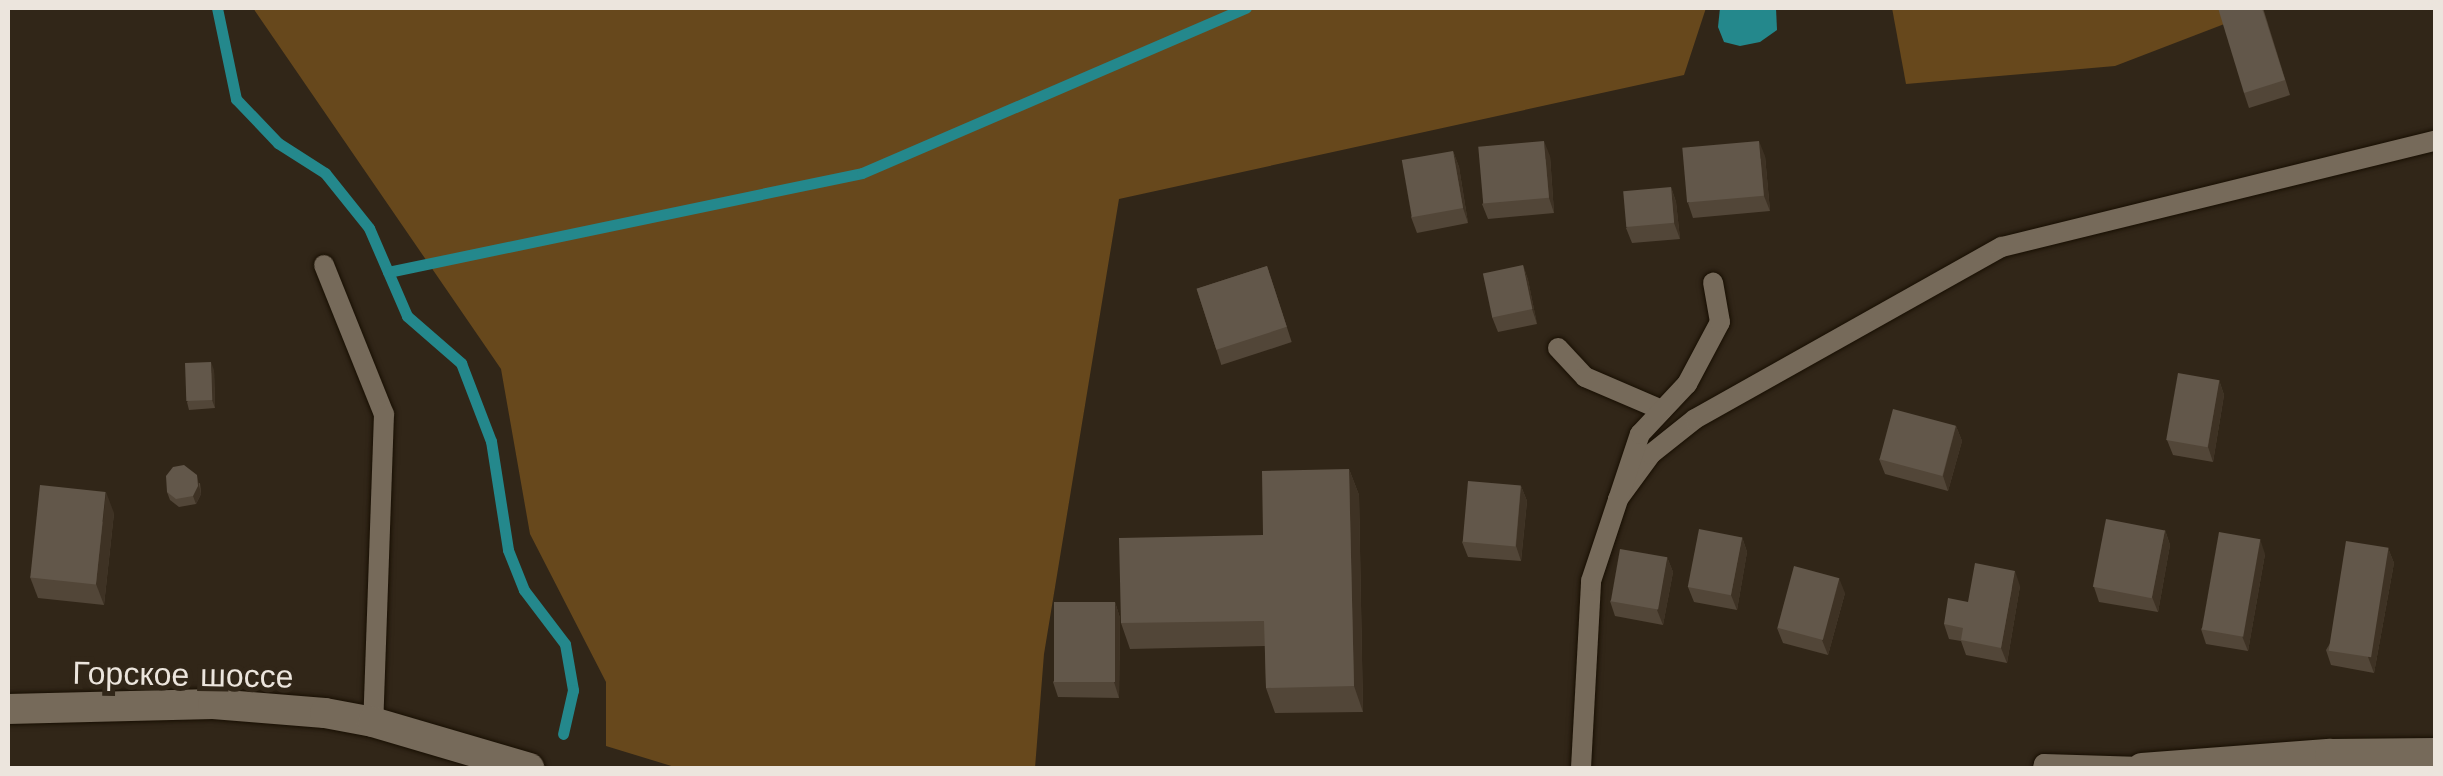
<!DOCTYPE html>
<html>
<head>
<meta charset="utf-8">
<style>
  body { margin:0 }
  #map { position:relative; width:2443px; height:776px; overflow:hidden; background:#312618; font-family:"Work Sans",sans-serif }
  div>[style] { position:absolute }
  .green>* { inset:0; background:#67481c }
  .water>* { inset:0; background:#24888c }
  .stream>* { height:11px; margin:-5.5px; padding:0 5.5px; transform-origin:5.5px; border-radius:5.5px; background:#24888c }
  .roads { filter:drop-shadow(0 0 2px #180f03) drop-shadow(0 0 2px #180f03) }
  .lane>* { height:20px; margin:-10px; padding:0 10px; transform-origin:10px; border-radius:10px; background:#766a5a }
  .street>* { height:30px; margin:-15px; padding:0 15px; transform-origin:15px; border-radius:15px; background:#766a5a }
  .secondary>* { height:30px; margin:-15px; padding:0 15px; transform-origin:15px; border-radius:15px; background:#766a5a }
  .wall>* { inset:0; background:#524638; transform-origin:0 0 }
  .shaded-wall>* { inset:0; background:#3e3224 }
  .building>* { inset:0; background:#62574a; transform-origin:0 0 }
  span { translate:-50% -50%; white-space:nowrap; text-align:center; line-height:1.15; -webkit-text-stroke:10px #312618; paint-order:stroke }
  .street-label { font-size:32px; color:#ece5dd }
  .frame { position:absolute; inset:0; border:10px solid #ece5dd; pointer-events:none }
</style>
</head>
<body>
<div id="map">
  <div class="green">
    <div style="clip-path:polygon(253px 8px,1706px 8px,1684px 75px,1119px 199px,1044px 654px,1035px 768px,678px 768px,606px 746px,606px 682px,530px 534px,501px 369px)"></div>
    <div style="clip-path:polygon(1892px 8px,2266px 8px,2115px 66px,1906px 84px)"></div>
  </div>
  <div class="water">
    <div style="clip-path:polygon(1720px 8px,1776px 8px,1777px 30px,1760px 42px,1740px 46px,1724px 42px,1718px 27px)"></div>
  </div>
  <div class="stream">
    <div style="left:217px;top:8px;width:93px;rotate:78.2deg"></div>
    <div style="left:236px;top:99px;width:61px;rotate:46.3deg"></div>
    <div style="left:278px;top:143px;width:56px;rotate:32.6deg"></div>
    <div style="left:325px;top:173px;width:70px;rotate:51.3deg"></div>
    <div style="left:369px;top:228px;width:96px;rotate:66.6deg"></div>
    <div style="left:407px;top:316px;width:72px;rotate:41deg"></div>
    <div style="left:461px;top:363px;width:84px;rotate:69deg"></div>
    <div style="left:491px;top:441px;width:110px;rotate:81.1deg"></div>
    <div style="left:508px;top:550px;width:43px;rotate:68.2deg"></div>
    <div style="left:524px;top:590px;width:68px;rotate:52.8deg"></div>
    <div style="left:565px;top:644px;width:47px;rotate:80.1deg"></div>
    <div style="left:573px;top:690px;width:45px;rotate:102.8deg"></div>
    <div style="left:388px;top:272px;width:484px;rotate:-11.8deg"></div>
    <div style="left:862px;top:173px;width:418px;rotate:-23.3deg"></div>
  </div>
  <div class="roads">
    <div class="lane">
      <div style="left:324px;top:265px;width:161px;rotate:68.1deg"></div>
      <div style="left:384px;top:414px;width:308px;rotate:92deg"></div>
      <div style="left:1558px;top:348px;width:40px;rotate:47deg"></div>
      <div style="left:1585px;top:377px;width:84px;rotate:23.2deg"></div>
      <div style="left:1618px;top:499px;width:56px;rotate:-53.7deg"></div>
      <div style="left:1651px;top:454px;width:56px;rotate:-38.5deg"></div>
      <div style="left:1695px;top:419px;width:352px;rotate:-29.3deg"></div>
      <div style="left:2002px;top:247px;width:447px;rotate:-13.8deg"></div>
      <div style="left:1581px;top:768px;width:187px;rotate:-86.9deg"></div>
      <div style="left:1591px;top:581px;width:155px;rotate:-71.6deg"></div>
      <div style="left:1640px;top:434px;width:69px;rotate:-46.8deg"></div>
      <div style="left:1687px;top:384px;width:70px;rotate:-62deg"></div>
      <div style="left:1720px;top:322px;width:40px;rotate:-100deg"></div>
      <div style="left:2043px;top:768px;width:4px;rotate:-76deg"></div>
      <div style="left:2044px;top:764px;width:98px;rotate:1.8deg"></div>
    </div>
    <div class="street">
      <div style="left:2142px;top:768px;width:189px;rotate:-4.3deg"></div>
      <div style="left:2330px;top:754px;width:106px;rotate:-0.5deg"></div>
    </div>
    <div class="secondary">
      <div style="left:8px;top:709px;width:205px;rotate:-1.4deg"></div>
      <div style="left:213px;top:704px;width:112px;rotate:4.6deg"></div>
      <div style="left:325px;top:713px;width:49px;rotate:10.6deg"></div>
      <div style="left:373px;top:722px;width:163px;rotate:16.4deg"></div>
    </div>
  </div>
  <div class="wall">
    <div style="clip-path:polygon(2263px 8px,2290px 95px,2249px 108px,2244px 93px)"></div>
    <div style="clip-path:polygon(1453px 151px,1459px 167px,1468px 223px,1417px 233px,1411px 217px)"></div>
    <div style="clip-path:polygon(1550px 156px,1554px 213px,1488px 219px,1482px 204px)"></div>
    <div style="clip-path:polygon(1765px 156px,1770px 211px,1693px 218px,1688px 203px)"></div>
    <div style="clip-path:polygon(1671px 187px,1676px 202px,1680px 239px,1632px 243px,1626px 228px)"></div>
    <div style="clip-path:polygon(1523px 265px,1528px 280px,1537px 324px,1498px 332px,1492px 317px)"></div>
    <div style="left:1267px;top:266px;width:80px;height:74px;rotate:72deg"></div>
    <div style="clip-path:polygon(214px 370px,215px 408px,189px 410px,187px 402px)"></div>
    <div style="clip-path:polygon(2219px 380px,2224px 395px,2213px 462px,2173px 455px,2167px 440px)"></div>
    <div style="clip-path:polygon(1956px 426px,1962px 441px,1948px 491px,1885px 474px,1879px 459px)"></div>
    <div style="clip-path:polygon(1349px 469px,1359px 495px,1363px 712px,1275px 713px,1266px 688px,1265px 646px,1130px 649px,1121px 623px,1263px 535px)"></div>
    <div style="clip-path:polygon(200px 483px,201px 494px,196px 504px,179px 507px,170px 500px,167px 492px)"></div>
    <div style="clip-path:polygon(1521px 486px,1527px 501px,1521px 561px,1468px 557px,1462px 542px)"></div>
    <div style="clip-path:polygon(114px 513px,104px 605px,38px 598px,30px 577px)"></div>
    <div style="clip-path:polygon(2165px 530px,2170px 545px,2158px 612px,2099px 602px,2094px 587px)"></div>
    <div style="clip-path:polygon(1742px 537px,1747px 552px,1737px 610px,1694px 602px,1688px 587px)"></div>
    <div style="clip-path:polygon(2388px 548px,2394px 563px,2374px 673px,2331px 665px,2326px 650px)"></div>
    <div style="clip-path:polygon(2265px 554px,2248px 651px,2206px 644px,2201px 629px)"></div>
    <div style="clip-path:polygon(1667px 557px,1673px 572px,1663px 625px,1615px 616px,1610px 601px)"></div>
    <div style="clip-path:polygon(2020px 586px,2007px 663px,1966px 655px,1961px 641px,1949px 639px,1944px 624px,1968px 602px)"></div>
    <div style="clip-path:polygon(1845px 593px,1828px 655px,1783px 643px,1777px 628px)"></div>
    <div style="clip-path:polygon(1115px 602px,1120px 618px,1119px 698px,1058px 697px,1053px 682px)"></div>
  </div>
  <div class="shaded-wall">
    <div style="clip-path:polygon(1544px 141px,1550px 156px,1554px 213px,1549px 198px)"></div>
    <div style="clip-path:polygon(1759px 141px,1765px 156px,1770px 211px,1764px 196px)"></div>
    <div style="clip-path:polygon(1453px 151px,1459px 167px,1468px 223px,1463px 208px)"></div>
    <div style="clip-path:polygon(1671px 187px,1676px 202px,1680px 239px,1674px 223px)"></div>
    <div style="clip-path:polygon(1523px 265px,1528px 280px,1537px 324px,1532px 309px)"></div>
    <div style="clip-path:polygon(211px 362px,214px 370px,215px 408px,212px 400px)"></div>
    <div style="clip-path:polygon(2219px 380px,2224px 395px,2213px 462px,2208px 447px)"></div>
    <div style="clip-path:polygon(1956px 426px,1962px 441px,1948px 491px,1943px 476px)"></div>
    <div style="clip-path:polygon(1349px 469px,1359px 495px,1363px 712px,1354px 686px)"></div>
    <div style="clip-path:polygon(197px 475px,201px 494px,196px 504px,193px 496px)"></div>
    <div style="clip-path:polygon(1521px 486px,1527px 501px,1521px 561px,1516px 546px)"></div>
    <div style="clip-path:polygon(106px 492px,114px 513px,104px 605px,96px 584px)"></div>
    <div style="clip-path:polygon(2165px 530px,2170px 545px,2158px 612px,2152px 597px)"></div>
    <div style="clip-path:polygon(1742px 537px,1747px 552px,1737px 610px,1731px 595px)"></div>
    <div style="clip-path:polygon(2260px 539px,2265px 554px,2248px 651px,2242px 636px)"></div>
    <div style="clip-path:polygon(2388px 548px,2394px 563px,2374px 673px,2368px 657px)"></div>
    <div style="clip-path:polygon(1667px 557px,1673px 572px,1663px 625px,1657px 610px)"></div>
    <div style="clip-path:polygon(2015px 571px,2020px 586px,2007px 663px,2001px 648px)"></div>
    <div style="clip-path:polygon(1839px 578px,1845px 593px,1828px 655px,1822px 640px)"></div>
    <div style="clip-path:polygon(1115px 602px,1120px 618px,1119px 698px,1114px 682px)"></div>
  </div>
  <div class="building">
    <div style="clip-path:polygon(2218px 8px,2262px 8px,2285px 80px,2244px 93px)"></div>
    <div style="left:1544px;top:141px;width:57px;height:66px;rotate:85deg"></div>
    <div style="left:1759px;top:141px;width:55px;height:77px;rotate:85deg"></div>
    <div style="left:1453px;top:151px;width:58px;height:52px;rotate:80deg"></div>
    <div style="left:1671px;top:187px;width:36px;height:48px;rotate:85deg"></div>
    <div style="left:1523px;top:265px;width:45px;height:41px;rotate:78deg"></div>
    <div style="left:1267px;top:266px;width:64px;height:74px;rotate:72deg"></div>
    <div style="left:211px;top:362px;width:38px;height:26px;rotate:88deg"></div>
    <div style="left:2178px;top:373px;width:42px;height:68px;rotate:10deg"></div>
    <div style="left:1893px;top:409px;width:65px;height:52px;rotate:15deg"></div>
    <div style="clip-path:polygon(184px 465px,197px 475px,198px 486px,193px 496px,176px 499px,167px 492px,166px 476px,173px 467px)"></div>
    <div style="clip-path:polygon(1349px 469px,1354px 686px,1266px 688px,1264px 621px,1121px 623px,1119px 538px,1263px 535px,1262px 471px)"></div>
    <div style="left:1468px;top:481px;width:53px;height:61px;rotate:5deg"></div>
    <div style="left:40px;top:485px;width:66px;height:93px;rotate:6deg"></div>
    <div style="left:2106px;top:519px;width:60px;height:69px;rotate:11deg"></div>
    <div style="left:1699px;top:529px;width:44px;height:59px;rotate:11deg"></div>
    <div style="left:2219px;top:532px;width:42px;height:99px;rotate:10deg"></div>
    <div style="left:2346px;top:541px;width:43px;height:111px;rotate:9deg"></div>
    <div style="left:1620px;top:549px;width:48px;height:53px;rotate:10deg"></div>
    <div style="clip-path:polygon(1975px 563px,2015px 571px,2001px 648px,1961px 640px,1963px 628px,1944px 624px,1948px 598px,1968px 602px)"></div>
    <div style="left:1794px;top:566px;width:47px;height:64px;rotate:15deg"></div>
    <div style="left:1054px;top:602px;width:61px;height:80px"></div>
  </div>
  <div class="street-label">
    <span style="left:183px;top:675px;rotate:1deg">Горское шоссе</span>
  </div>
  <div class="frame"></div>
</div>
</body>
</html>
